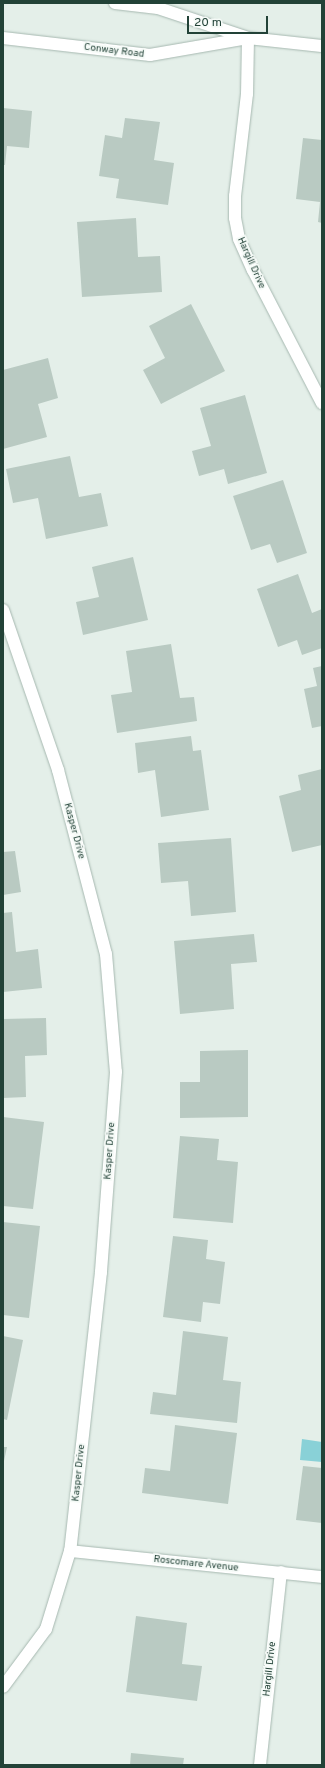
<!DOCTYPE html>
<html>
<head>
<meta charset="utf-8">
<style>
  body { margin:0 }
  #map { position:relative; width:325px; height:1768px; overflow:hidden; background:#e4efe9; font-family:Overpass,sans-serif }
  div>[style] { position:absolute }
  .water>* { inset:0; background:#89d1d7 }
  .building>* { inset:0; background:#b9cac2 }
  .roads { filter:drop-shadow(0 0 1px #a6b8b0) drop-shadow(0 0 1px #a6b8b0) }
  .minor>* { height:12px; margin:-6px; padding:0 6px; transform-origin:6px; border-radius:6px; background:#fff }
  .secondary>* { height:12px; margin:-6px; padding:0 6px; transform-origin:6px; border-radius:6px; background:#fff }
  span { translate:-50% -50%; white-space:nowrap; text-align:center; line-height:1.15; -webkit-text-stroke:3.5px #f5faf7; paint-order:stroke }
  .street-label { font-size:10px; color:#224237 }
  .frame { position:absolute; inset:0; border:4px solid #224237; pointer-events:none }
  .scale { position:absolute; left:187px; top:16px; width:81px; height:18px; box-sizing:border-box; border:2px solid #224237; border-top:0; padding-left:5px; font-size:12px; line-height:14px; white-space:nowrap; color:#224237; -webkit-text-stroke:3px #f5faf7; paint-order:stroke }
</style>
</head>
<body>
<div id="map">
  <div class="water">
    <div style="clip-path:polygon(302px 1439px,322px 1442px,322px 1462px,300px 1460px)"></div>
  </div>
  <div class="building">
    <div style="clip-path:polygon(3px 108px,32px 111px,29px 148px,7px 146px,5px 165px,3px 165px)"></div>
    <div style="clip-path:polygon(125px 118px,160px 122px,154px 160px,174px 163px,168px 205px,116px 198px,119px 179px,99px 176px,105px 135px,122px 138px)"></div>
    <div style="clip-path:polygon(303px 138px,322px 140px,322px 223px,318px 222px,320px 202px,296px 199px)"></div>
    <div style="clip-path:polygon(136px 218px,138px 257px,160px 256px,162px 292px,82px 297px,77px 222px)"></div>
    <div style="clip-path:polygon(191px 304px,225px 371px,161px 404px,143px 370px,165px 358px,149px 326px)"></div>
    <div style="clip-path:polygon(48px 358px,58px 398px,38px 404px,47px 437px,3px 449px,3px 370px)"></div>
    <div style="clip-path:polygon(245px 395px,267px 473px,228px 484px,224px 469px,199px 476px,192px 451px,211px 446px,200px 408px)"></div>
    <div style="clip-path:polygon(70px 456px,79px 497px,101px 493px,108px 526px,46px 539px,38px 498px,13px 503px,6px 469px)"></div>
    <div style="clip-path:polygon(283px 480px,307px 553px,277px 563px,270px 544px,251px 550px,233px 496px)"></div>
    <div style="clip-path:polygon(133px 557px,148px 620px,83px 635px,76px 602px,99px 597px,92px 567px)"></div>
    <div style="clip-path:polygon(298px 574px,312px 613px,322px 609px,322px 648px,302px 655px,297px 640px,278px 647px,257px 589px)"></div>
    <div style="clip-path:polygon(171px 644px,180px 698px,194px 697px,197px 721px,117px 733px,111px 695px,132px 692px,126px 651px)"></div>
    <div style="clip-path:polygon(322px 666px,322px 726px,312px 728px,304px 689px,317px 686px,313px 668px)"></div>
    <div style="clip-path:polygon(191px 736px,193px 751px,201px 750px,209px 810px,161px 817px,155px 770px,138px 773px,135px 743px)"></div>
    <div style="clip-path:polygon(322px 769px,322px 845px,292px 852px,279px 796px,301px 790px,298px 775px)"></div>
    <div style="clip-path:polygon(231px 838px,236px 912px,191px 916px,188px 881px,161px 883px,158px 843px)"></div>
    <div style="clip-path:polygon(15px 851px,21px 892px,3px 895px,3px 852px)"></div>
    <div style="clip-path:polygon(12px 912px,16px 952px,38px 949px,42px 988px,3px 992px,3px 913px)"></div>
    <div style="clip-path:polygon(254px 934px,257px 962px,231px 964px,234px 1009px,180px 1014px,174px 941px)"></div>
    <div style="clip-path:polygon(46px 1018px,47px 1055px,25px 1056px,26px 1097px,3px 1098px,3px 1019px)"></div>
    <div style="clip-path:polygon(248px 1050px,248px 1117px,180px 1118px,180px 1082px,200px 1082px,200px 1051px)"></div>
    <div style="clip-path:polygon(3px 1117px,44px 1122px,33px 1209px,3px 1206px)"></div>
    <div style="clip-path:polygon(180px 1136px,219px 1139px,217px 1160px,238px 1162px,233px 1223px,173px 1218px)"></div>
    <div style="clip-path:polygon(3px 1222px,40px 1226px,29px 1318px,3px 1315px)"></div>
    <div style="clip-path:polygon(173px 1236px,208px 1240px,206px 1259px,225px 1262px,220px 1304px,203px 1302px,201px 1322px,163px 1317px)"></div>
    <div style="clip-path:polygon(183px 1331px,228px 1337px,223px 1380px,241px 1382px,237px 1423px,150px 1414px,153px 1392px,176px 1395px)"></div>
    <div style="clip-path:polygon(3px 1336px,23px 1340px,7px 1420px,3px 1419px)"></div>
    <div style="clip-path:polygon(175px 1425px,237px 1433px,228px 1504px,142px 1493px,145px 1468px,170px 1471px)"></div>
    <div style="clip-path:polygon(3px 1447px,7px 1447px,4px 1461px,3px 1461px)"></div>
    <div style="clip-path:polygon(303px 1466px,322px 1468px,322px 1523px,296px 1520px)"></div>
    <div style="clip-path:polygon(136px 1616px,187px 1623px,182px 1664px,202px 1666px,197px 1701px,126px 1692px)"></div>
    <div style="clip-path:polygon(131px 1753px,184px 1758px,183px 1765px,130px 1765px)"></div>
  </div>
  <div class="roads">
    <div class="minor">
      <div style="left:248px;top:38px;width:56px;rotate:91deg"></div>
      <div style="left:247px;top:94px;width:103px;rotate:96.7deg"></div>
      <div style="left:235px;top:196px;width:22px;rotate:90deg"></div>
      <div style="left:235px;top:218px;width:21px;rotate:79deg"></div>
      <div style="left:239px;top:239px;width:34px;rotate:66deg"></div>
      <div style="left:253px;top:270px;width:150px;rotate:62.6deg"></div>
      <div style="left:3px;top:610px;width:169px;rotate:71deg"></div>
      <div style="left:58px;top:770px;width:190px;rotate:75.4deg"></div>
      <div style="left:106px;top:954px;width:118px;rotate:85.2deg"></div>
      <div style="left:116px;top:1072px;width:201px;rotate:94.3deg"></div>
      <div style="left:101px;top:1272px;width:281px;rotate:96.3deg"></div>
      <div style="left:70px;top:1551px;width:82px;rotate:107.1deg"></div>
      <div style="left:46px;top:1629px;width:72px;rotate:126.6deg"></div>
      <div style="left:70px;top:1551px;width:253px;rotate:5.9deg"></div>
      <div style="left:260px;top:1765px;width:194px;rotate:-83.8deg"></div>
    </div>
    <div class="secondary">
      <div style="left:115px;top:3px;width:43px;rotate:6.6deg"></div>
      <div style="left:158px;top:8px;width:95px;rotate:18.4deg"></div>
      <div style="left:248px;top:38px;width:74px;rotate:6.2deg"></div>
      <div style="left:3px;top:38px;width:148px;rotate:6.6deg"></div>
      <div style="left:150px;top:55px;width:99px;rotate:-9.8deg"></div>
    </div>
  </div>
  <div class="street-label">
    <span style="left:114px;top:51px;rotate:7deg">Conway Road</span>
    <span style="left:251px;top:263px;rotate:66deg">Hargill Drive</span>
    <span style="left:74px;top:831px;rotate:75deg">Kasper Drive</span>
    <span style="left:110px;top:1151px;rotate:-86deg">Kasper Drive</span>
    <span style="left:79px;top:1473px;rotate:-84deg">Kasper Drive</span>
    <span style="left:196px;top:1564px;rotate:6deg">Roscomare Avenue</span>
    <span style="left:270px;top:1669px;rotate:-84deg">Hargill Drive</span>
  </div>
  <div class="frame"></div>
  <div class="scale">20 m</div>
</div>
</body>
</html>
